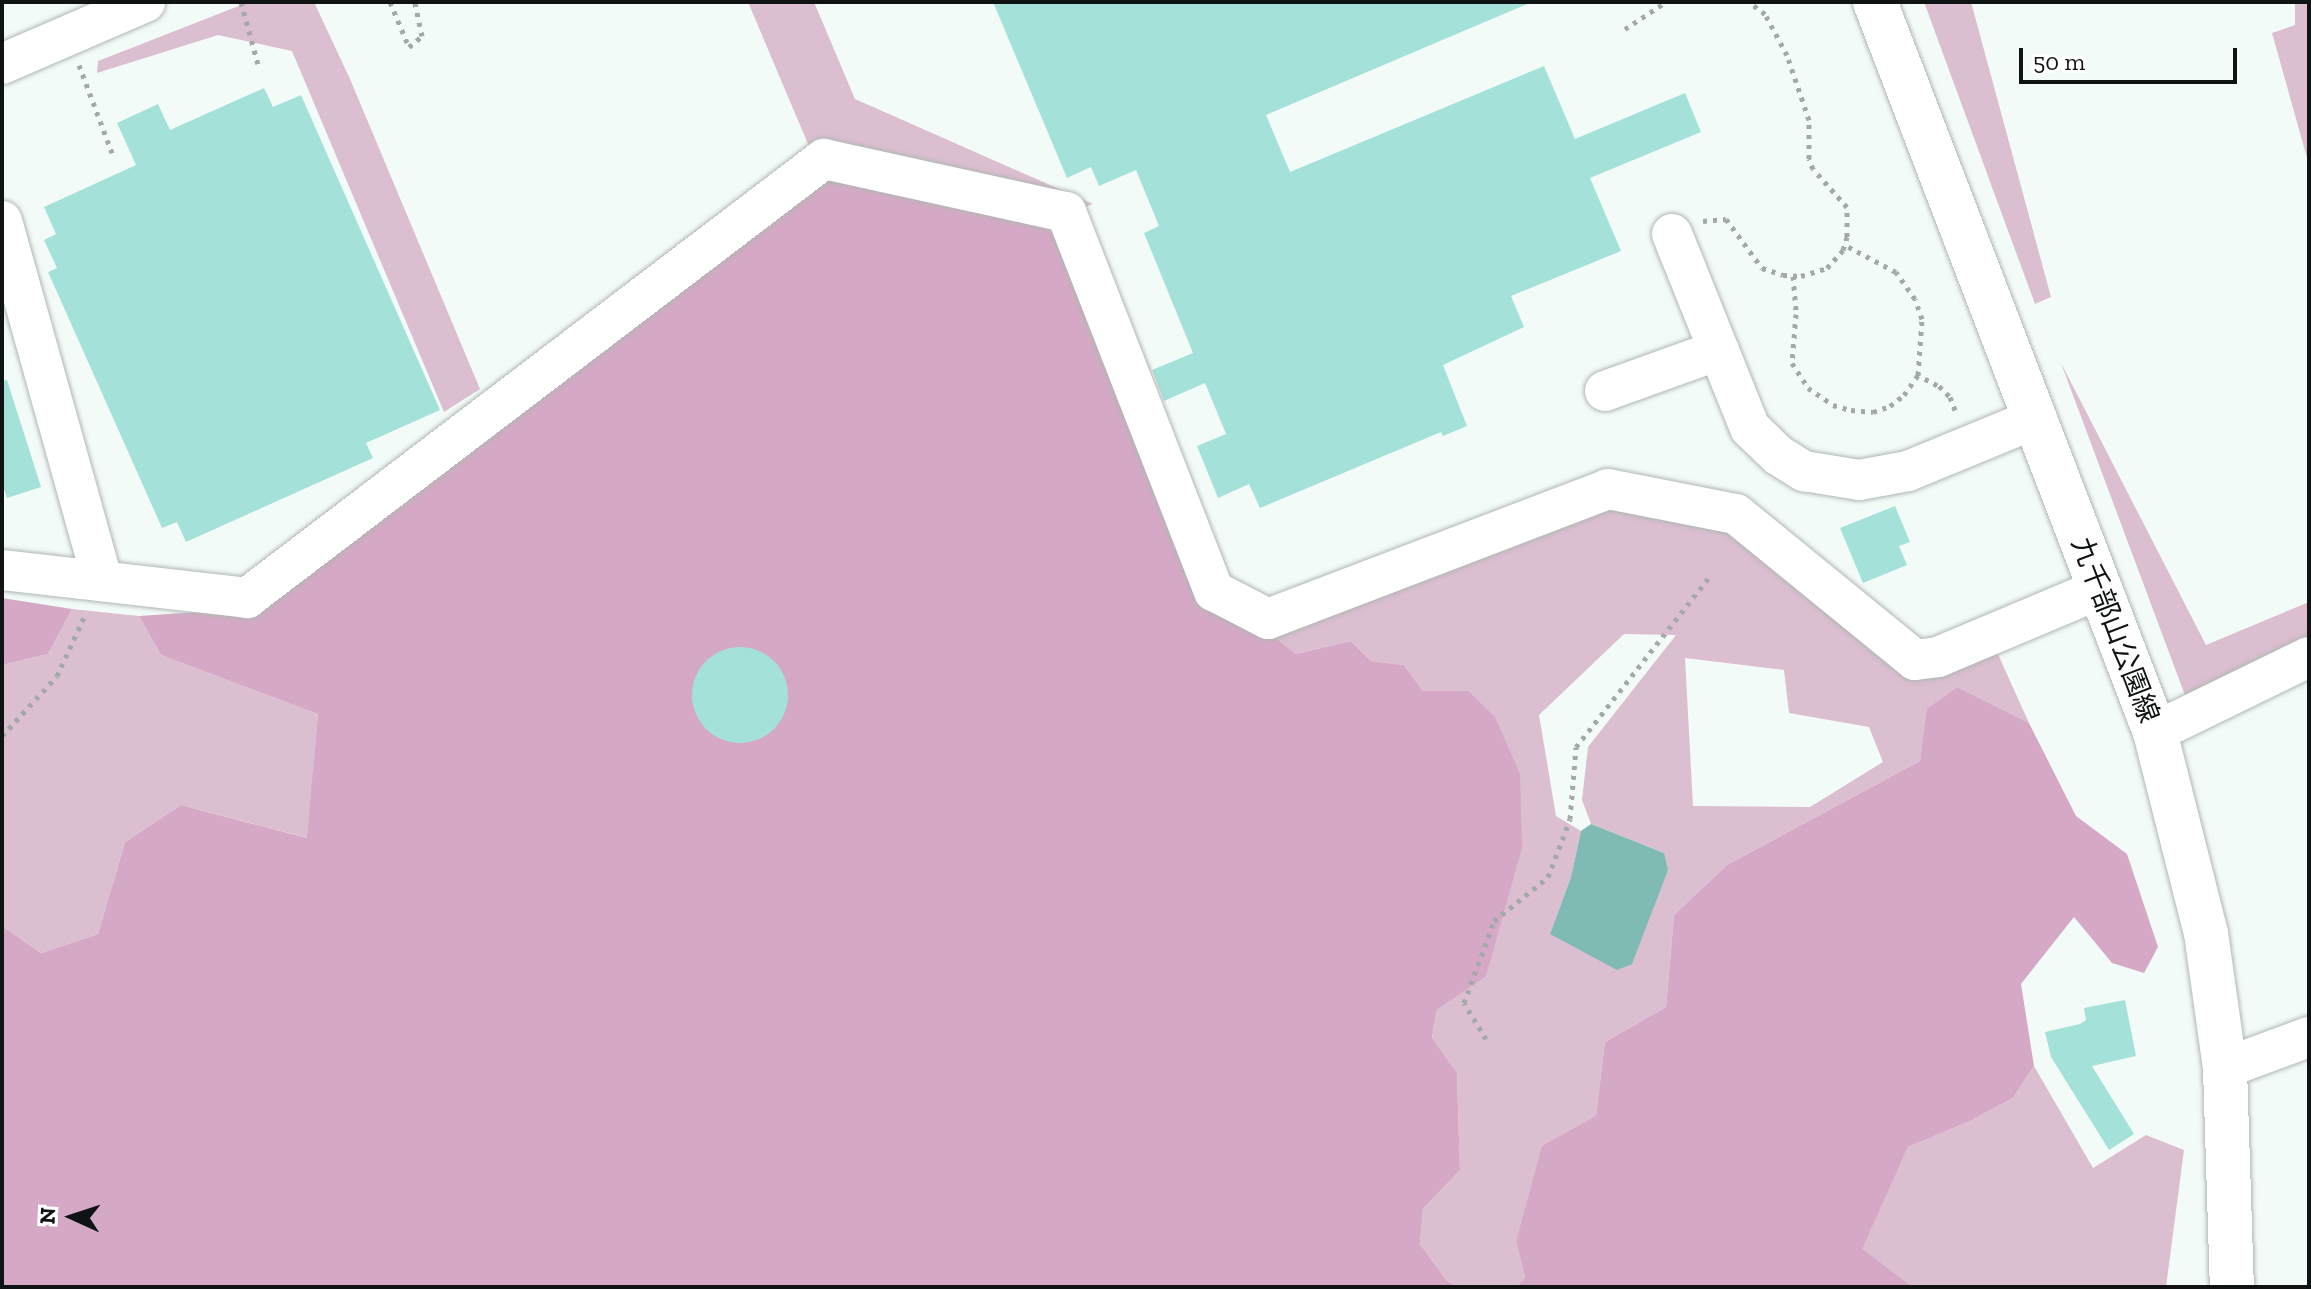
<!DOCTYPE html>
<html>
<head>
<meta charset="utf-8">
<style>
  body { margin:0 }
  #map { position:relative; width:2311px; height:1289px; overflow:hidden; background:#f3fbf9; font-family:"Zilla Slab","Noto Sans JP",serif }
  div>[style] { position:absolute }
  .green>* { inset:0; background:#dbbed0 }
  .forest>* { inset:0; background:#d5a9c5 }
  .water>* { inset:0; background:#7fbbb3 }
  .building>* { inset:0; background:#a4e1d9 }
  .round { border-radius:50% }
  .path>* { height:5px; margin-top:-2.5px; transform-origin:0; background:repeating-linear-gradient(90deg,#a3a9a8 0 4px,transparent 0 10px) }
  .roads { filter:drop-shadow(0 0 2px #afb7b5) drop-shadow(0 0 2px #afb7b5) }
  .minor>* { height:40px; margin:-20px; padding:0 20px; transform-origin:20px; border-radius:20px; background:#fff }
  .major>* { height:44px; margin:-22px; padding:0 22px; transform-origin:22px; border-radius:22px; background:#fff }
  span { translate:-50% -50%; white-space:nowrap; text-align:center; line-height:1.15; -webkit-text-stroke:6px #fff; paint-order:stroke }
  .street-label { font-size:28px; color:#101313 }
  .frame { position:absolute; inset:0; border:4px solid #101313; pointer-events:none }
  .north { position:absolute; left:32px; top:1177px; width:80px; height:80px; -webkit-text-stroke:6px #fff; paint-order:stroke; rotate:273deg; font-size:22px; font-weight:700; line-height:32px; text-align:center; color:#101313 }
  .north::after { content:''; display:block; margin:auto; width:28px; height:36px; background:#101313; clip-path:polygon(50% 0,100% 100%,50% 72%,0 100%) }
  .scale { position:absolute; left:2019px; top:48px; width:218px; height:36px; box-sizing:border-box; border:4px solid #101313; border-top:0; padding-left:10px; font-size:24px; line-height:28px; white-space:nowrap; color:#101313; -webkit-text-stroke:6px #fff; paint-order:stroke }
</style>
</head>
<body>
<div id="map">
  <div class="green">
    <div style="clip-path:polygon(249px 2px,314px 2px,350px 79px,480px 389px,444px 412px,292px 51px,218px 35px,97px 73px,98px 61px)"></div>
    <div style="clip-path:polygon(748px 2px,814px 2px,855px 99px,1093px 204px,1079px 209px,808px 144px)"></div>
    <div style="clip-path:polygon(1924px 2px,1971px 2px,2051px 297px,2035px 304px)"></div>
    <div style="clip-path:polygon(2295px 2px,2309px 2px,2309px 165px,2272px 33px,2295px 25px)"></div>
    <div style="clip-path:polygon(2061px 363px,2206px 645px,2309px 602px,2309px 637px,2186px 698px)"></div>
    <div style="clip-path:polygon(evenodd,1604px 500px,1734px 531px,1909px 675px,1997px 652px,2029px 723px,1957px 687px,1928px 709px,1920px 761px,1727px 865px,1674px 915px,1666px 1007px,1605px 1042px,1596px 1116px,1516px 1242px,1525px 1277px,1517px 1287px,1458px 1287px,1447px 1281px,1420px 1244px,1423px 1209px,1460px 1170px,1457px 1073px,1432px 1039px,1437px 1010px,1486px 975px,1468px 691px,1423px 691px,1404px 665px,1371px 661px,1351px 641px,1296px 654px,1266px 630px,1604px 500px,1624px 634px,1676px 635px,1588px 747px,1582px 800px,1591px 824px,1664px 853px,1550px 934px,1571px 877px,1581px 831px,1556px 816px,1539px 715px,1624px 634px,1604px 500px,1685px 658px,1784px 670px,1789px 713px,1869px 727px,1883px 762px,1810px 807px,1693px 806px,1685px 658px)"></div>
    <div style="clip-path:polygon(72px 609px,139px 616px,161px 655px,318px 714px,308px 838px,181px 805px,125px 842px,98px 934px,41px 953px,2px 926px,2px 665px,48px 654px)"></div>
    <div style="clip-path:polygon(2034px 1066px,2093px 1168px,2146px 1135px,2184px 1150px,2166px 1287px,1913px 1287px,1861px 1249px,1908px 1147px,1970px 1121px,2013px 1098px)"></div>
  </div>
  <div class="forest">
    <div style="clip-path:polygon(823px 173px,1051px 220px,1202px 599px,1266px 630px,1296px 654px,1351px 641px,1371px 661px,1404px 665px,1423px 691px,1468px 691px,1495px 717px,1520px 774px,1522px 848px,1486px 976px,1437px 1010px,1432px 1038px,1457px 1073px,1460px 1170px,1423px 1209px,1420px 1244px,1447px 1281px,1458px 1287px,2px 1287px,2px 926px,41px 953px,98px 934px,125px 842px,181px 805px,307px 838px,318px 714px,161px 655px,139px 616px,256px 608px)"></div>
    <div style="clip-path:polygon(2px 598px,72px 609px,48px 654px,2px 665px)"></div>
    <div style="clip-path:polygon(1957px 687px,2029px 723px,2076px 816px,2127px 854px,2158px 947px,2144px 973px,2112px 963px,2074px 917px,2021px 984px,2034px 1066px,2013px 1098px,1970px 1121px,1908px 1147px,1862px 1249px,1913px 1287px,1517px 1287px,1525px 1277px,1516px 1242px,1542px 1146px,1596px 1116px,1605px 1042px,1666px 1007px,1674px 915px,1727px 865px,1920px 761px,1927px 709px)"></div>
  </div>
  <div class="water">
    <div style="clip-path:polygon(1591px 824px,1664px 853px,1668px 870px,1632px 964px,1617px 970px,1550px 934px,1571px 877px,1581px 831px)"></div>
  </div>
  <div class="building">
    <div style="clip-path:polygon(993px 2px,1532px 2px,1266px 115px,1290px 172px,1544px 66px,1575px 139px,1685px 93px,1701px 132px,1590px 178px,1621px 251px,1511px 296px,1524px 327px,1443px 365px,1467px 426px,1443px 436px,1441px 432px,1260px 508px,1249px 484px,1218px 498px,1197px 446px,1226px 434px,1205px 383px,1164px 401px,1152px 370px,1193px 353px,1144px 233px,1159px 226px,1136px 170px,1099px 186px,1091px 167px,1067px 178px)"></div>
    <div style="clip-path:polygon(264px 88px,273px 107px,301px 95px,440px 410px,366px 443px,373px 458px,186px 542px,177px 522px,162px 528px,48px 272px,57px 268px,44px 240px,56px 234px,44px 207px,136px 165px,117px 123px,158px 104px,170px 130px)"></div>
    <div style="clip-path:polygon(7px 380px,41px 487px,7px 498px,2px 483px,2px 381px)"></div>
    <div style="clip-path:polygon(1895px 506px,1910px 542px,1899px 546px,1907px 565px,1863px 583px,1840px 528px)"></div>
    <div class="round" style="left:692px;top:647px;width:96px;height:96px"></div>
    <div style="clip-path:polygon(2125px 1000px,2136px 1056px,2092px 1066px,2134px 1134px,2109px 1150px,2051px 1057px,2045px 1032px,2080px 1024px,2086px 1020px,2084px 1008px)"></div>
  </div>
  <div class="path">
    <div style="left:241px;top:2px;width:64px;rotate:74.7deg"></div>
    <div style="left:390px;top:2px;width:49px;rotate:67.1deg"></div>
    <div style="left:409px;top:47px;width:17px;rotate:-40deg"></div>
    <div style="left:422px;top:36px;width:35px;rotate:-102deg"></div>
    <div style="left:1625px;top:29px;width:49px;rotate:-33.4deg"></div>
    <div style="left:79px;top:65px;width:94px;rotate:69.4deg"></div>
    <div style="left:1703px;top:221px;width:23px;rotate:-5deg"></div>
    <div style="left:1726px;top:219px;width:61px;rotate:53.7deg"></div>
    <div style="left:1762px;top:268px;width:22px;rotate:18deg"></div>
    <div style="left:1783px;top:275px;width:18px;rotate:3deg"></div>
    <div style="left:1801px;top:276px;width:27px;rotate:-17deg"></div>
    <div style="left:1827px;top:268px;width:24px;rotate:-48deg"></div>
    <div style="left:1843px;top:250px;width:14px;rotate:-73deg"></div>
    <div style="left:1847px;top:237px;width:30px;rotate:-90deg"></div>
    <div style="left:1847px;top:207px;width:51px;rotate:-131.8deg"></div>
    <div style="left:1813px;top:169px;width:11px;rotate:-112deg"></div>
    <div style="left:1809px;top:159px;width:39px;rotate:-90deg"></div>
    <div style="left:1809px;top:120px;width:69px;rotate:-108.7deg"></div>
    <div style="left:1787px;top:55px;width:47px;rotate:-118.2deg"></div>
    <div style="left:1765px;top:14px;width:20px;rotate:-143deg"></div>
    <div style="left:1793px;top:276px;width:38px;rotate:85deg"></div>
    <div style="left:1796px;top:314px;width:49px;rotate:94.7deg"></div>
    <div style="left:1792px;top:363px;width:30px;rotate:57deg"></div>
    <div style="left:1808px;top:388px;width:30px;rotate:34deg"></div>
    <div style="left:1833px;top:405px;width:19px;rotate:16deg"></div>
    <div style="left:1851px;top:410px;width:22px;rotate:5deg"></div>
    <div style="left:1873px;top:412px;width:18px;rotate:-19deg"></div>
    <div style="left:1890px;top:406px;width:18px;rotate:-38deg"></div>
    <div style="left:1904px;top:395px;width:24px;rotate:-55deg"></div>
    <div style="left:1918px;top:375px;width:56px;rotate:-85.9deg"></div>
    <div style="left:1922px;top:319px;width:21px;rotate:-109deg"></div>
    <div style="left:1915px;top:299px;width:33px;rotate:-125deg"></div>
    <div style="left:1896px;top:272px;width:58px;rotate:-152.1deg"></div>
    <div style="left:1916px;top:374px;width:26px;rotate:28deg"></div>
    <div style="left:1939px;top:386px;width:16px;rotate:45deg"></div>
    <div style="left:1950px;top:397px;width:19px;rotate:69deg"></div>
    <div style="left:2px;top:736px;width:81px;rotate:-47.5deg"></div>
    <div style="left:57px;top:676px;width:69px;rotate:-65.3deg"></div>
    <div style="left:1486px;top:1039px;width:42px;rotate:-121.4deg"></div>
    <div style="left:1464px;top:1003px;width:87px;rotate:-69.9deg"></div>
    <div style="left:1494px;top:921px;width:70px;rotate:-39.2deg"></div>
    <div style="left:1548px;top:877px;width:62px;rotate:-69.2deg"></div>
    <div style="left:1570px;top:819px;width:72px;rotate:-85.2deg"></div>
    <div style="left:1576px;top:747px;width:217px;rotate:-51.9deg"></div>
  </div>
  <div class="roads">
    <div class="minor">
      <div style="left:2px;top:64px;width:156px;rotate:-23.4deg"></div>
      <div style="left:2px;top:221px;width:372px;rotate:74.4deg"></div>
      <div style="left:1672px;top:234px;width:209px;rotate:68.1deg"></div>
      <div style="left:1750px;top:428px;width:39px;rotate:44deg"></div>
      <div style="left:1778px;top:455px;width:31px;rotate:32deg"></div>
      <div style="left:1804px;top:471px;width:56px;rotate:9.3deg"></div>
      <div style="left:1859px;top:480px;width:50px;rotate:-10.4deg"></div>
      <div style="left:1908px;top:471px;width:136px;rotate:-22.4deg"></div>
      <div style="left:1605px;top:391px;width:121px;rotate:-19.8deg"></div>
      <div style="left:2px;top:570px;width:247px;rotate:6.5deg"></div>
      <div style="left:247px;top:598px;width:725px;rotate:-37.27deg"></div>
      <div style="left:824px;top:159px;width:248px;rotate:12.4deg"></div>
      <div style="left:1066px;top:212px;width:407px;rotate:68.7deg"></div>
      <div style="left:1214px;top:591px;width:61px;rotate:27.4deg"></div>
      <div style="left:1268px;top:619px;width:364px;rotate:-20.9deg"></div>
      <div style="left:1608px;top:489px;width:130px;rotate:11.1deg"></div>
      <div style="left:1736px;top:514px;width:231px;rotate:39.2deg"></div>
      <div style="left:1915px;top:660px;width:23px;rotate:-7deg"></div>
      <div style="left:1938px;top:657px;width:176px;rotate:-22.8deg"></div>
      <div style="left:2155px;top:732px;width:171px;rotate:-26deg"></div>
      <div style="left:2225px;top:1068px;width:90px;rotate:-20.3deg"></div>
    </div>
    <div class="major">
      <div style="left:1875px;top:2px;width:782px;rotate:69.02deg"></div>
      <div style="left:2155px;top:732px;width:207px;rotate:75.8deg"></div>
      <div style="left:2206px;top:933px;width:136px;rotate:82deg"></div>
      <div style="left:2225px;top:1068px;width:219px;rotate:88.2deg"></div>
    </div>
  </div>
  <div class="street-label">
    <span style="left:2115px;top:630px;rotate:69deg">九千部山公園線</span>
  </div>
  <div class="frame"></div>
  <div class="north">N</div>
  <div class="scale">50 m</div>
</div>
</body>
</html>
